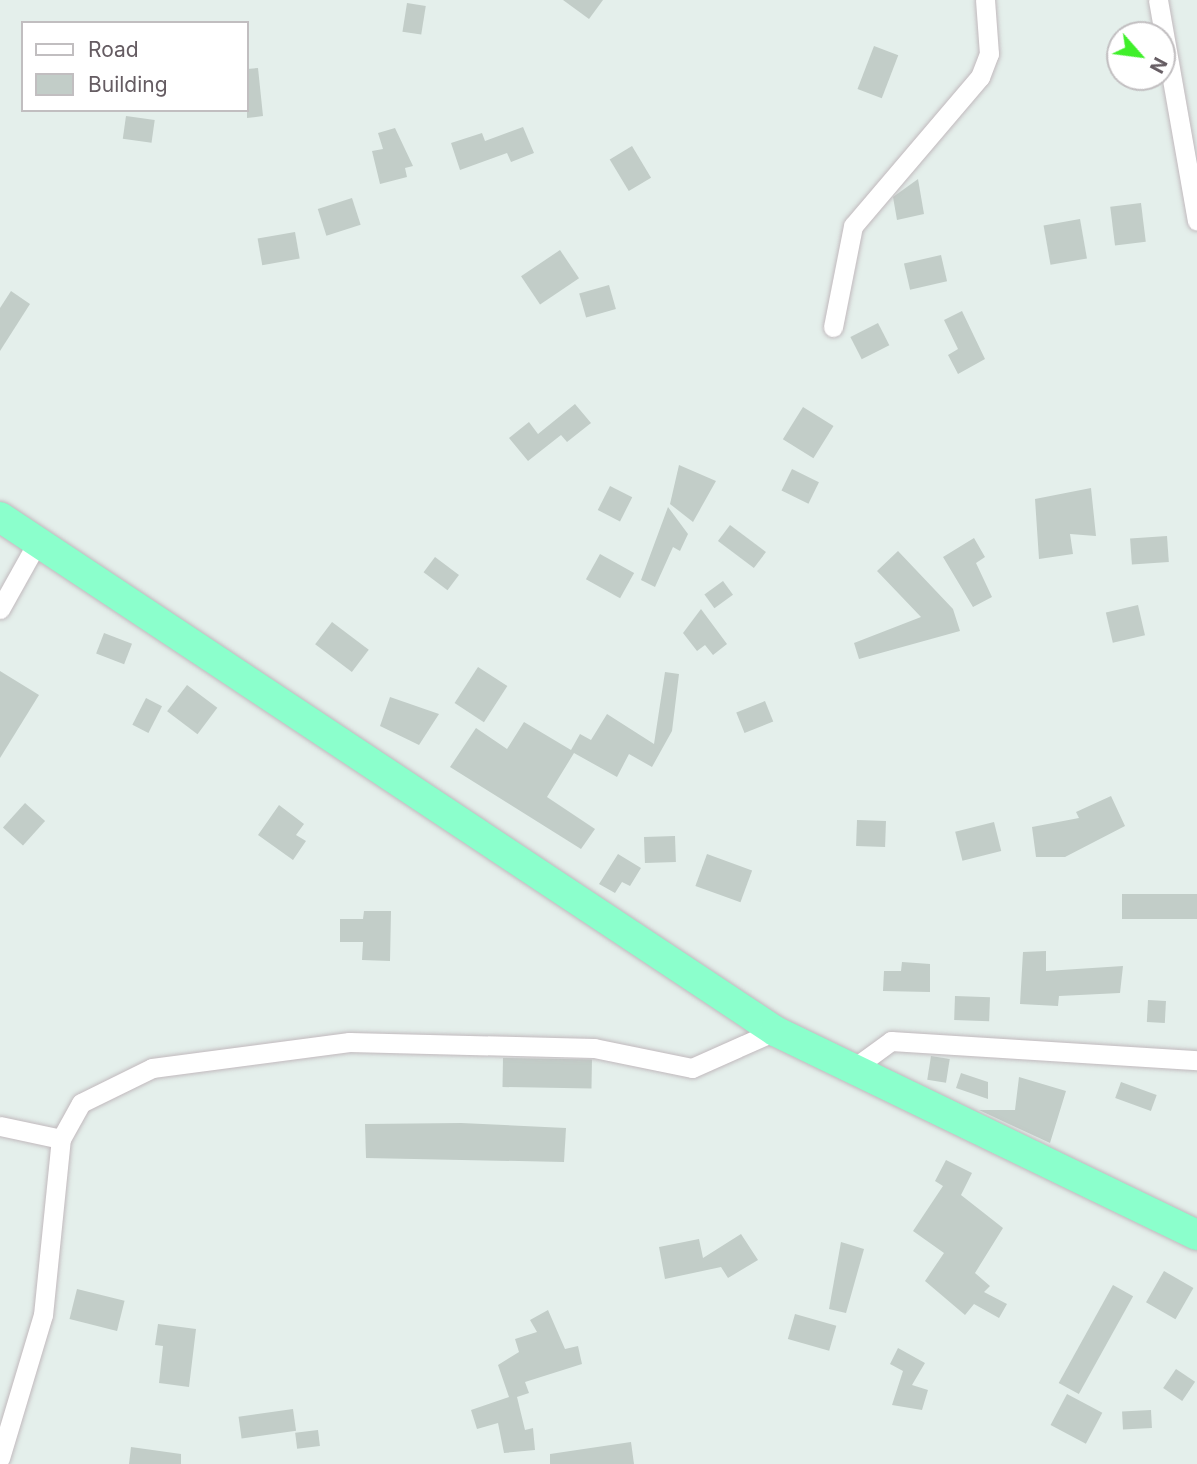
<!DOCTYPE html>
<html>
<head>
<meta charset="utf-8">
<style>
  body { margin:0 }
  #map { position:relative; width:1197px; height:1464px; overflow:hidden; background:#e4efeb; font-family:Inter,sans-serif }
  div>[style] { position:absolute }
  .building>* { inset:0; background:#c2cdc8; transform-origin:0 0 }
  .roads { filter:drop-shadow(0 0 2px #c1b9bd) drop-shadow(0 0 2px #c1b9bd) }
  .minor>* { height:19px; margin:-9.5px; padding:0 9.5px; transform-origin:9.5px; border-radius:9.5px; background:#fff }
  .highway>* { height:30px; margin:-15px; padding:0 15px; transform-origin:15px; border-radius:15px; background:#8bffcc }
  span { translate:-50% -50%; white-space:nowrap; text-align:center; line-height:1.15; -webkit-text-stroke:7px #fff; paint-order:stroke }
  .legend { position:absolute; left:21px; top:21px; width:228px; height:91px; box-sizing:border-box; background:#fff; border:2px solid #c1bec0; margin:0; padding:9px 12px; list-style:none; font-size:21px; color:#655c62 }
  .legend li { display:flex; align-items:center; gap:14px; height:35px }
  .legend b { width:35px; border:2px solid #c1bec0 }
  .north { position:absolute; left:1106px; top:21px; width:70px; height:70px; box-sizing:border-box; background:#fff; border:2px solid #c1bec0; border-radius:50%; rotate:118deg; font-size:19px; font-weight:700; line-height:28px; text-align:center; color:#655c62 }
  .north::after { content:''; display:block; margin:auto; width:24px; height:32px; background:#3fef2a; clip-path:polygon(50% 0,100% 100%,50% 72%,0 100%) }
</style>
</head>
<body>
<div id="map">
  <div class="building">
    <div style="clip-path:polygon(563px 0,603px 0,589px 19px)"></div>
    <div style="left:407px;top:3px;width:19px;height:29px;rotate:9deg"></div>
    <div style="left:874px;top:46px;width:26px;height:46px;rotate:21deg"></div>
    <div style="clip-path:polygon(258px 68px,263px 116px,247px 118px,247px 69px)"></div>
    <div style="left:126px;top:116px;width:29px;height:23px;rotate:8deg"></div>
    <div style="clip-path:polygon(523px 127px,534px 153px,511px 162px,507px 153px,460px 170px,451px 143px,482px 133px,485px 141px)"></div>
    <div style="clip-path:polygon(395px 128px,413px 166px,405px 168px,407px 177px,380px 184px,372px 151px,383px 149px,378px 133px)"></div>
    <div style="left:632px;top:146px;width:37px;height:26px;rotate:59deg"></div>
    <div style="clip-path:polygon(918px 179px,924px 214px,897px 220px,893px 197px)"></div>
    <div style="left:352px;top:198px;width:28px;height:36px;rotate:72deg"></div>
    <div style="left:1141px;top:203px;width:39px;height:31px;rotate:83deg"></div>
    <div style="left:1080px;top:219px;width:40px;height:37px;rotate:80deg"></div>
    <div style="left:295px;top:232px;width:27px;height:38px;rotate:80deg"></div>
    <div style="left:560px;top:250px;width:34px;height:47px;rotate:56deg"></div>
    <div style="left:941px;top:255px;width:27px;height:38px;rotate:77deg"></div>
    <div style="left:609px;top:285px;width:25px;height:31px;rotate:74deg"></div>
    <div style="clip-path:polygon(11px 291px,30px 304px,0 351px,0 308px)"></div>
    <div style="clip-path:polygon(962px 311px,985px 359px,958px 374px,948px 355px,958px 349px,944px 320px)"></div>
    <div style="left:878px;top:323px;width:25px;height:31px;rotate:63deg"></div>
    <div style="clip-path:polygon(575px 404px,591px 423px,567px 442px,561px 435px,528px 461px,509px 438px,529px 422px,538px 434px)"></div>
    <div style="left:803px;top:407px;width:36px;height:38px;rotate:32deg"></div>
    <div style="clip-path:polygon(679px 465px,716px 481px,693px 522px,670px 504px)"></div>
    <div style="left:792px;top:469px;width:30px;height:24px;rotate:26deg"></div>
    <div style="left:610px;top:486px;width:25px;height:27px;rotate:27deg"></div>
    <div style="clip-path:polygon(1091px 488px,1096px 536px,1070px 534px,1073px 554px,1039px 559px,1035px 499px)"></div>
    <div style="clip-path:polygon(668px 507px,688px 534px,680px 551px,673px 547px,655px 587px,641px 580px)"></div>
    <div style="left:730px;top:525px;width:45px;height:20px;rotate:37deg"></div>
    <div style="left:1167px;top:536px;width:26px;height:37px;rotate:86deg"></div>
    <div style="clip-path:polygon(974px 538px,985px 557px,976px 563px,992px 597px,973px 607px,943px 557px)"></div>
    <div style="clip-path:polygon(898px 551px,953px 609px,960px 631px,859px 659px,854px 643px,921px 617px,877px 571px)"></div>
    <div style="left:600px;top:554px;width:39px;height:29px;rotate:29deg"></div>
    <div style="left:435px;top:557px;width:30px;height:19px;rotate:37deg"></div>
    <div style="left:723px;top:581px;width:17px;height:23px;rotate:54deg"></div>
    <div style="left:1138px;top:605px;width:31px;height:33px;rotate:77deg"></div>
    <div style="clip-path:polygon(701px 609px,727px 644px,713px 655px,705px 645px,697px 651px,683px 633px)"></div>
    <div style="left:332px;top:622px;width:46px;height:28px;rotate:37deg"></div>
    <div style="left:104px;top:633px;width:30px;height:22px;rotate:21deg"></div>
    <div style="left:478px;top:667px;width:35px;height:43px;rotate:33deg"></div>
    <div style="clip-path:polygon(0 671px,39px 695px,0 758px)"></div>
    <div style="clip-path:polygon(665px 672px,679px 674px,672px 731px,652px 767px,629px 754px,617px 777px,574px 753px,547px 797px,595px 829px,581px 849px,450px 767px,476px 728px,507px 749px,524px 722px,571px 750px,580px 734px,591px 740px,607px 714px,654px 744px)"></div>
    <div style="left:187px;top:685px;width:38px;height:33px;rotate:37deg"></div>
    <div style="clip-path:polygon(390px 697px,439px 714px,419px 745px,380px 726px)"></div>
    <div style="left:146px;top:698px;width:18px;height:30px;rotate:27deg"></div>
    <div style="left:765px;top:701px;width:22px;height:31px;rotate:68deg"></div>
    <div style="clip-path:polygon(1111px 796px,1125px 826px,1065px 857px,1036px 857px,1032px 827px,1079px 818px,1076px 812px)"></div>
    <div style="left:25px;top:803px;width:27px;height:33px;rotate:42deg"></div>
    <div style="clip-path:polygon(279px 805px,304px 824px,296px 835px,306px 841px,293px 860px,258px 835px)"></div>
    <div style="left:857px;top:820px;width:29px;height:26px;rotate:2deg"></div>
    <div style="left:994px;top:822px;width:30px;height:40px;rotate:76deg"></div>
    <div style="left:675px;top:836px;width:26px;height:31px;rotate:88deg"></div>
    <div style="clip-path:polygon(618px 854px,641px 868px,630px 886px,622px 882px,615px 893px,599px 884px)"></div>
    <div style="left:707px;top:854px;width:48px;height:34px;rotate:20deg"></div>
    <div style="left:1197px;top:894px;width:25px;height:75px;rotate:90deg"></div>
    <div style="clip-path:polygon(364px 911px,391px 911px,390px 961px,362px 960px,363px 942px,340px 942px,340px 919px,363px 919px)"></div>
    <div style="clip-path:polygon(1046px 951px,1046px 971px,1123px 966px,1120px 993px,1059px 996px,1058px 1006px,1020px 1004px,1023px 952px)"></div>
    <div style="clip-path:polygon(902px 962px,930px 964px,930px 992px,883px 991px,884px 971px,901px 971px)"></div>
    <div style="left:955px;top:996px;width:35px;height:24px;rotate:2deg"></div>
    <div style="left:1148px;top:1000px;width:18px;height:22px;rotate:3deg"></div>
    <div style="left:931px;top:1056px;width:19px;height:24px;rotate:9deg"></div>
    <div style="left:503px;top:1058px;width:89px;height:29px;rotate:1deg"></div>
    <div style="clip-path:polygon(961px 1073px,988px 1082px,988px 1099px,956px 1088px)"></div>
    <div style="clip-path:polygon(1019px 1077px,1066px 1091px,1050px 1143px,979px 1110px,1015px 1110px)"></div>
    <div style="left:1121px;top:1082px;width:38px;height:17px;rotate:20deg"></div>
    <div style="clip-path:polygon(461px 1123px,566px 1128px,564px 1162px,366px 1158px,365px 1124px)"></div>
    <div style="clip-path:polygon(946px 1160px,972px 1173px,961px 1195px,1003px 1228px,975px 1273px,990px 1286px,984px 1292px,1007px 1304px,999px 1318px,974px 1304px,965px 1315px,925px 1281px,944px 1253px,913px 1231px,943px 1186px,935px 1181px)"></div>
    <div style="clip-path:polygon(741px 1234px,758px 1260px,728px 1278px,721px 1267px,665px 1279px,659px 1247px,699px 1239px,703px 1258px)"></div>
    <div style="clip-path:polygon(841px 1242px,864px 1249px,846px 1313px,829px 1309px)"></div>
    <div style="left:1164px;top:1271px;width:34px;height:36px;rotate:30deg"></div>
    <div style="left:1113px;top:1285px;width:23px;height:112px;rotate:29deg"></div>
    <div style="left:77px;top:1289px;width:49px;height:31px;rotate:14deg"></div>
    <div style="clip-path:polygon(548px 1310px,565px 1349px,578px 1346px,582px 1364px,525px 1382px,529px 1393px,517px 1397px,525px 1430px,533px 1428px,535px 1450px,504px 1453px,498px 1423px,477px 1429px,471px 1410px,509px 1397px,498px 1365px,519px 1352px,515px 1339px,537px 1332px,530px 1320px)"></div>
    <div style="left:795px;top:1314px;width:43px;height:26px;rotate:16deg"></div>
    <div style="clip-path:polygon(158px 1324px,196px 1329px,189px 1387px,159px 1383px,163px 1346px,155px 1345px)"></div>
    <div style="clip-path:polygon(898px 1348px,925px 1363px,912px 1385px,928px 1390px,922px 1410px,892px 1405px,903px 1371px,890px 1364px)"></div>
    <div style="left:1176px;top:1369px;width:23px;height:23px;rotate:34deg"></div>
    <div style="left:1067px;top:1394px;width:40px;height:35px;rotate:28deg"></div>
    <div style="left:293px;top:1409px;width:22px;height:55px;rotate:82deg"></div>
    <div style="left:1151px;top:1410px;width:18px;height:29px;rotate:87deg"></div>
    <div style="left:318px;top:1430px;width:16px;height:23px;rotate:83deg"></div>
    <div style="clip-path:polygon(631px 1442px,634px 1464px,550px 1464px,550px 1454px)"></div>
    <div style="clip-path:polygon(131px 1447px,181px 1454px,181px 1464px,129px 1464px)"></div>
  </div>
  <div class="roads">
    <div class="minor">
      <div style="left:1158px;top:0;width:224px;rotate:80deg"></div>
      <div style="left:833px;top:327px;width:103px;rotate:-78.8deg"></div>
      <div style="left:853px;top:226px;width:196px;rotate:-49.6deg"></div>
      <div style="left:980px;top:77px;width:25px;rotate:-69deg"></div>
      <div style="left:989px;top:54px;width:54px;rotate:-94.2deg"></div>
      <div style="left:0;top:609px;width:78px;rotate:-60.8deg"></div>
      <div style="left:854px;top:1068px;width:46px;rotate:-36.1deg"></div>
      <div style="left:891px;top:1041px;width:307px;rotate:3.6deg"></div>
      <div style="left:0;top:1126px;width:62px;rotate:12deg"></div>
      <div style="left:0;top:1458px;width:149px;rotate:-73.3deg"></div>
      <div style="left:43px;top:1315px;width:177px;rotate:-84.2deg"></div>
      <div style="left:61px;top:1139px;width:41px;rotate:-60.9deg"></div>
      <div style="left:81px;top:1103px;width:79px;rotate:-26.2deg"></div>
      <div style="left:152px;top:1068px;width:199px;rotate:-7.5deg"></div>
      <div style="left:349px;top:1042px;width:245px;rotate:1.4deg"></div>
      <div style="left:594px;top:1048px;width:100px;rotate:11.5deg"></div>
      <div style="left:692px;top:1068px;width:91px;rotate:-24deg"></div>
    </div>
    <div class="highway">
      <div style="left:0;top:517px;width:930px;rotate:33.55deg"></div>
      <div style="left:775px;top:1031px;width:469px;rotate:25.8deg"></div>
    </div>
  </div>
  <ul class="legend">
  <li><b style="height:9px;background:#fff"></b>Road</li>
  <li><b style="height:19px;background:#c2cdc8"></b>Building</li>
  </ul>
  <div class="north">N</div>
</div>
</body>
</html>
